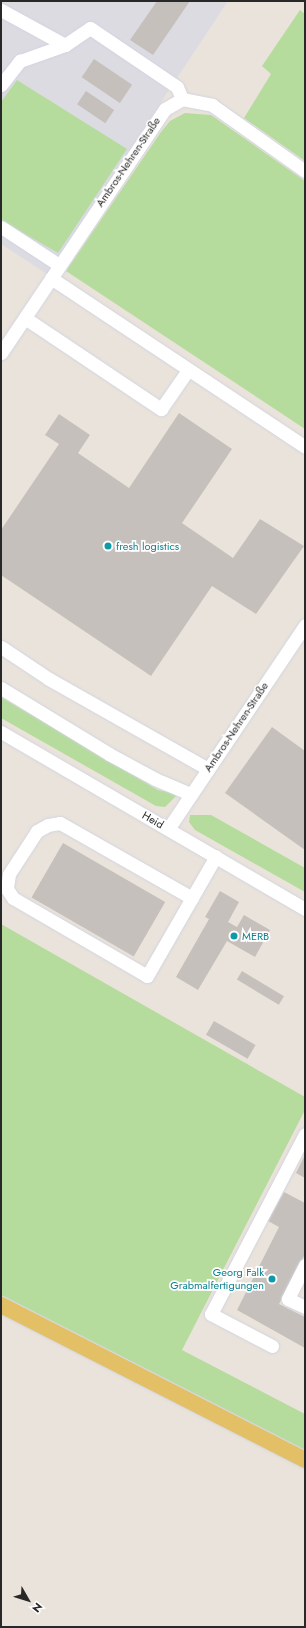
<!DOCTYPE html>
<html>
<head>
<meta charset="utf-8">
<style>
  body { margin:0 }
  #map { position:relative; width:306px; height:1628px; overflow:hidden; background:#eae3db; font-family:Jost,sans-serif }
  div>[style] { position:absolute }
  .industrial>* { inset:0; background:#dddbe2 }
  .green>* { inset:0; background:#b5dc9c }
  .building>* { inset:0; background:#c5c0bb; transform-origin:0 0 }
  .roads { filter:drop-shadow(0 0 1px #d1d4e0) drop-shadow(0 0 1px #d1d4e0) }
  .minor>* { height:13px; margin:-6.5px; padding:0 6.5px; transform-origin:6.5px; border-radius:6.5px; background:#fff }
  .major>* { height:16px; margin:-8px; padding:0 8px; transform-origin:8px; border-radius:8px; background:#e3c066 }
  .dots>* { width:11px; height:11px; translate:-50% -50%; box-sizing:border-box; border:2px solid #fff; border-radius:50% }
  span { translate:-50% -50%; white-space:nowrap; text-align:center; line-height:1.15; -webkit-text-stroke:3.5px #fff; paint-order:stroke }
  .street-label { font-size:11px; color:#282828 }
  .culture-label { font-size:11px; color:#0d838f }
  .left { translate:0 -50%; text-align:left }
  .right { translate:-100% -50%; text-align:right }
  .frame { position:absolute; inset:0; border:2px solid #282828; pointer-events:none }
  .north { position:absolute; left:8px; top:1580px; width:40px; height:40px; -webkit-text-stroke:3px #fff; paint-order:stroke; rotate:129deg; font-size:11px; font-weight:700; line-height:16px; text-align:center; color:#282828 }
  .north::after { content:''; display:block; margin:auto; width:14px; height:18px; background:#282828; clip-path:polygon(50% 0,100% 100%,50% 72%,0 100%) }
</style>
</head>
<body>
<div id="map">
  <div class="industrial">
    <div style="clip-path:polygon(1px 1px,228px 1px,47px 274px,1px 244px)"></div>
  </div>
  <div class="green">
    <div style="clip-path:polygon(300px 10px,305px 14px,305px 161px,244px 118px,271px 74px,262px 66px)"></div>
    <div style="clip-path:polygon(17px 80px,127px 149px,58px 253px,1px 220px,1px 102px)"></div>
    <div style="clip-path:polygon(185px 113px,211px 115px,305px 181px,305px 429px,66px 271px,161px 132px,170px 121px)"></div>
    <div style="clip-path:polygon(1px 697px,158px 790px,178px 794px,165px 807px,156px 806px,1px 718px)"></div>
    <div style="clip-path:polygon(190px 815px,211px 815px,305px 868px,305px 892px,195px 830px,189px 822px)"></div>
    <div style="clip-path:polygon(1px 924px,305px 1097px,305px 1110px,182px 1350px,305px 1414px,305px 1450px,1px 1295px)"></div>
  </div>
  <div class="building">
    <div style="clip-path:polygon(157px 1px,190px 1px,153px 55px,130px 40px)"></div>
    <div style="left:94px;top:59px;width:46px;height:22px;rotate:34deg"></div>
    <div style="left:86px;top:91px;width:34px;height:16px;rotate:34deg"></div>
    <div style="clip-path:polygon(179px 413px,232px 449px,182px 523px,233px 558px,260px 519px,304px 546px,256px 614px,212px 586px,151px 676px,1px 575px,1px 530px,59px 444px,45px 435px,59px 414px,90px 435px,78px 453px,129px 488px)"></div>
    <div style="clip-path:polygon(272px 727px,305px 751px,305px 850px,225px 793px)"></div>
    <div style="left:63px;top:843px;width:118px;height:63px;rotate:30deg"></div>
    <div style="clip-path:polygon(220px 891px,239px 902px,228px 922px,237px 927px,244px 915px,270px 930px,255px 957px,227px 941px,198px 990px,176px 977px,209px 919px,205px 917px)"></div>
    <div style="left:242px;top:971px;width:49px;height:10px;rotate:31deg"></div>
    <div style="left:214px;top:1021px;width:48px;height:16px;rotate:30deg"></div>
    <div style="clip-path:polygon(305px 1155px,305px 1178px,296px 1173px)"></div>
    <div style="clip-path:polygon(284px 1192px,305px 1203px,305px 1254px,279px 1304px,305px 1317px,305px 1348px,237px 1310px,279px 1227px,268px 1221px)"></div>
  </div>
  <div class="roads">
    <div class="minor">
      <div style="left:1px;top:10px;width:73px;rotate:28.7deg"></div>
      <div style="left:1px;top:85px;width:31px;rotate:-52deg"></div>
      <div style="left:20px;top:61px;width:48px;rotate:-19.6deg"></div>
      <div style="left:65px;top:45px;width:30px;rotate:-34deg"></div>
      <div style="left:90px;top:28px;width:105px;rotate:34.1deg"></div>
      <div style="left:177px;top:87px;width:13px;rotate:67deg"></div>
      <div style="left:1px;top:227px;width:69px;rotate:33.2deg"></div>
      <div style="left:51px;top:278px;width:305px;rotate:33.6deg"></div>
      <div style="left:25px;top:318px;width:164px;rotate:33.8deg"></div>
      <div style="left:161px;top:409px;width:47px;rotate:-55.3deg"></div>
      <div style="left:1px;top:353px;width:294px;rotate:-56.1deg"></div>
      <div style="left:165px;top:109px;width:20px;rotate:-30deg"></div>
      <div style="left:182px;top:99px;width:31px;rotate:11deg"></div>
      <div style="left:212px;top:105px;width:114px;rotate:35.4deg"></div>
      <div style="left:1px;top:647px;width:58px;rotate:33.7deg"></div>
      <div style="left:49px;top:679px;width:183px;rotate:29.5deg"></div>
      <div style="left:1px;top:688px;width:127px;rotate:31.4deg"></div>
      <div style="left:109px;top:754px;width:52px;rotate:28.5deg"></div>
      <div style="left:155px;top:779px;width:39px;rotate:23deg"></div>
      <div style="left:1px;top:732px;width:352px;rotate:30.2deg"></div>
      <div style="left:168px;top:829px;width:246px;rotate:-56.1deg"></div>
      <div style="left:192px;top:898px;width:152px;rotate:-150.4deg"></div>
      <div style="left:60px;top:823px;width:12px;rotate:171deg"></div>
      <div style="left:48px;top:825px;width:13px;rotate:151deg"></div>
      <div style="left:37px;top:831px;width:51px;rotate:123.1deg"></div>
      <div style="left:9px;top:874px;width:15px;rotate:98deg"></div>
      <div style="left:7px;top:889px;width:11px;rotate:56deg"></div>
      <div style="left:13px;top:898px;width:155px;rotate:30.2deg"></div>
      <div style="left:147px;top:976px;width:138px;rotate:-60.1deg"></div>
      <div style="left:305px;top:1265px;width:38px;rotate:117deg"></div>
      <div style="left:288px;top:1299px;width:19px;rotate:25deg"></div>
      <div style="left:272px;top:1346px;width:69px;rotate:-152.3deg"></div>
      <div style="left:211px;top:1314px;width:203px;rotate:-62.4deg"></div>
    </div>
    <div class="major">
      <div style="left:1px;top:1305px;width:341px;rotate:27deg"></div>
    </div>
  </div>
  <div class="dots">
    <div style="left:108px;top:546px;background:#0f9aa8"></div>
    <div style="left:234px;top:936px;background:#0f9aa8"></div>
    <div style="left:272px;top:1279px;background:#0f9aa8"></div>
  </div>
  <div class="street-label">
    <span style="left:128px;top:162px;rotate:-56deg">Ambros-Nehren-Straße</span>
    <span style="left:236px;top:727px;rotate:-56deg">Ambros-Nehren-Straße</span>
    <span style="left:153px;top:820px;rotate:30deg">Heid</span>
  </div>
  <div class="culture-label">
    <span class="left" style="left:116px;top:546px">fresh logistics</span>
    <span class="left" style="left:242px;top:936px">MERB</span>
    <span class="right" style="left:264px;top:1279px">Georg Falk<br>Grabmalfertigungen</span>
  </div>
  <div class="frame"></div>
  <div class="north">N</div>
</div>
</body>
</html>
